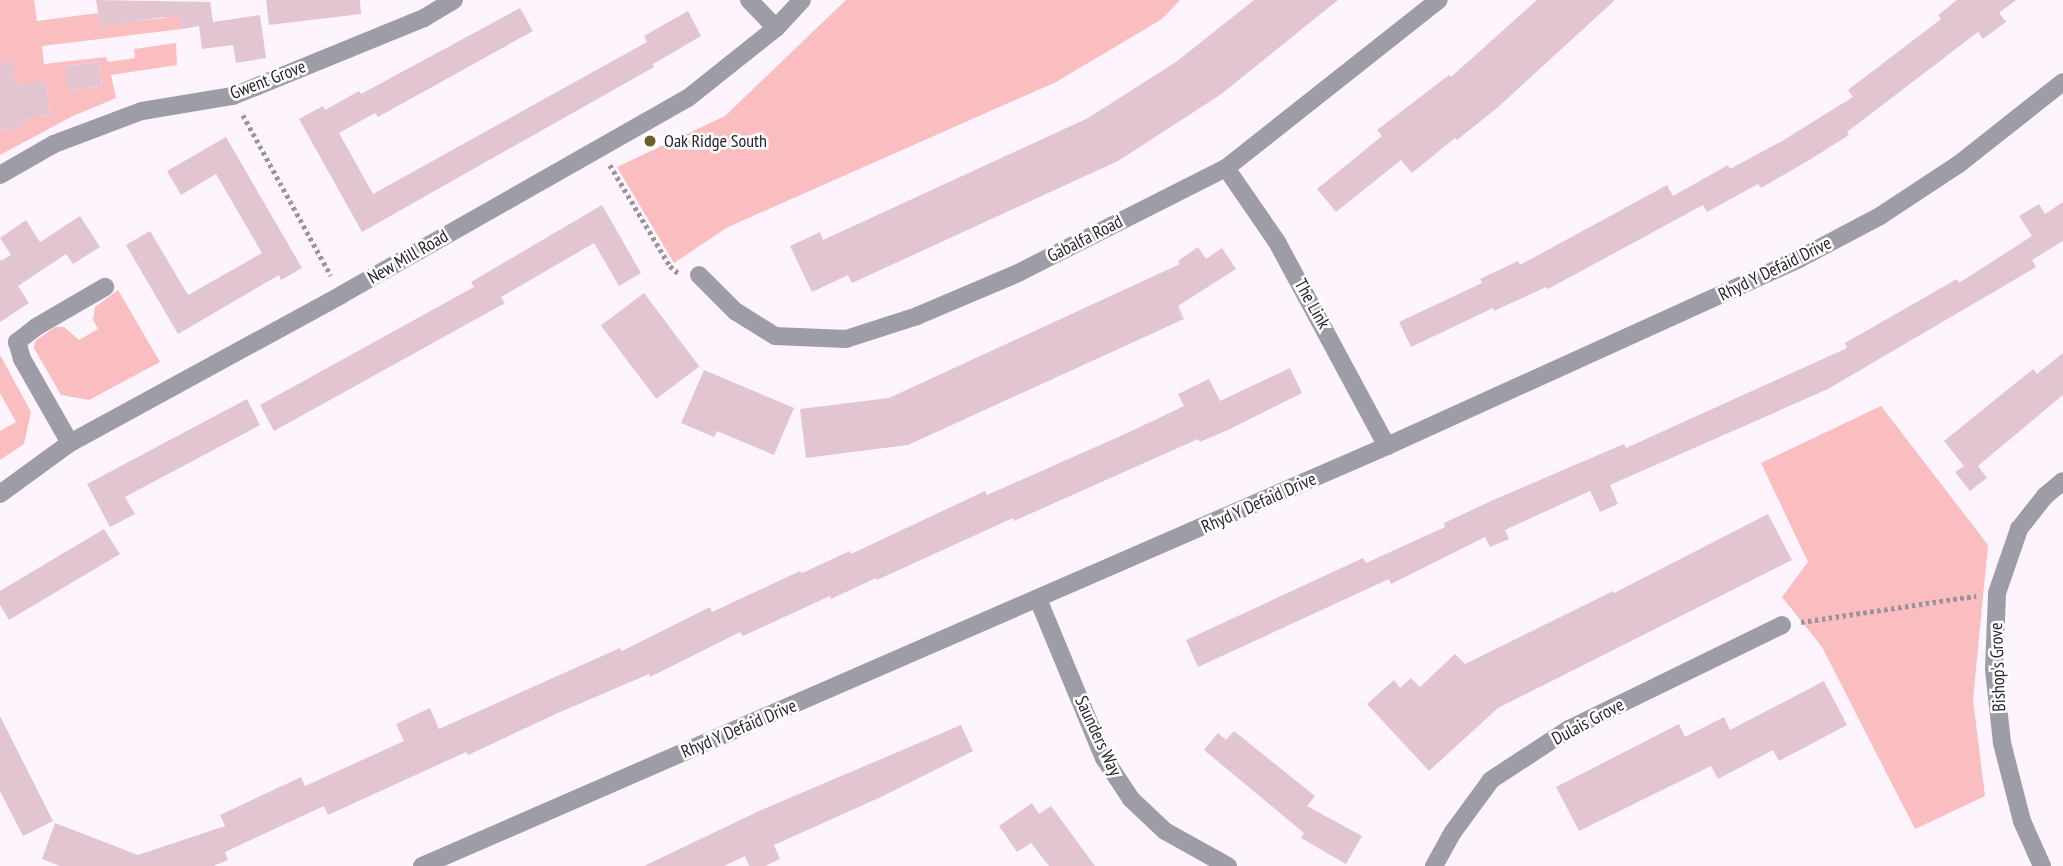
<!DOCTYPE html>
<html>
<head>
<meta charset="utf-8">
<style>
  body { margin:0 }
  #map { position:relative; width:2063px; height:866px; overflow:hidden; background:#fdf4fd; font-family:"PT Sans Narrow",sans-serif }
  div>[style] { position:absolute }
  .green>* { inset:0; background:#fbbec0 }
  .building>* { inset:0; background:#e3c5d2; transform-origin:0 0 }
  .path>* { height:4.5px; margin-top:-2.25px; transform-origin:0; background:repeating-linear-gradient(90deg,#9b939c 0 3.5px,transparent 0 7px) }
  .minor>* { height:18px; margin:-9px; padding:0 9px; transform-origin:9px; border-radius:9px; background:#9e9ca7 }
  .dots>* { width:19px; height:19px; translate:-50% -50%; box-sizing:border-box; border:4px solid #fff; border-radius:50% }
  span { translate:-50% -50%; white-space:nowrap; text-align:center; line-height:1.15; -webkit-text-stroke:5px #fff; paint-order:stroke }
  .street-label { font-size:18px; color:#2a232b }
  .poi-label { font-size:18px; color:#2a232b }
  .left { translate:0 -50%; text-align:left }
</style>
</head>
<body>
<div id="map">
  <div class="green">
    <div style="clip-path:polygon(evenodd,0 0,34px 0,37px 21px,98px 13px,100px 25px,164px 18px,179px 6px,182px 29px,42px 46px,44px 64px,106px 57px,108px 62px,135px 58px,134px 49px,176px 43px,177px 65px,111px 75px,116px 98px,71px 117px,0 155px,0 131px,22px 127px,21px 120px,50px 115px,45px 81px,17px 85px,0 95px,0 0,99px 62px,102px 86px,69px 90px,66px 66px,99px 62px)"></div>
    <div style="clip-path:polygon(846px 0,1180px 0,1162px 19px,1056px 82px,728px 227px,674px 263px,617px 167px,725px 116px)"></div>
    <div style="clip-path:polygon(118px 290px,160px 362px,89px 400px,61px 395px,34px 348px,35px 341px,55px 327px,64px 327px,79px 340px,98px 329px,93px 320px,95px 307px)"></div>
    <div style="clip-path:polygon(0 355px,31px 412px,24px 444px,0 460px,0 431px,16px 422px,0 393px)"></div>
    <div style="clip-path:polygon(1881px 406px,1988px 545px,1973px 700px,1985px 796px,1915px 829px,1822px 647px,1782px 597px,1808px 562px,1761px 463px)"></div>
  </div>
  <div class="building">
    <div style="clip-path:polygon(96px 0,210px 2px,213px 22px,260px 15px,266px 58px,236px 63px,233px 45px,202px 49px,199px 26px,182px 29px,180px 15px,100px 26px)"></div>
    <div style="clip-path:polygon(266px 0,360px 0,361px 14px,269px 25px)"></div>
    <div style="clip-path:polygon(1254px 0,1338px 0,1220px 95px,1118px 161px,852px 283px,848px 275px,812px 292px,790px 246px,820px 232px,823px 240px,1088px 118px,1176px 62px)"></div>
    <div style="clip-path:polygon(1537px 0,1615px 0,1497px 108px,1457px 140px,1455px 138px,1412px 173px,1401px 160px,1336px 212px,1317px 189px,1382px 136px,1377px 130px,1449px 75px,1451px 77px)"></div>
    <div style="clip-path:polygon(1957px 0,2016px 0,1999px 13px,2006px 22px,1983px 39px,1978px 32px,1847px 132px,1849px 135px,1811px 159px,1761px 188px,1758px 184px,1707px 212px,1703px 205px,1548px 289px,1546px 287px,1494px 311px,1493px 308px,1411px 347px,1399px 322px,1482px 283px,1480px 279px,1518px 261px,1520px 265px,1667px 185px,1673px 196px,1728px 165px,1730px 169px,1782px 141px,1853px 97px,1848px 90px,1941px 19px,1938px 15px)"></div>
    <div style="clip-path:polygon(520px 8px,533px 31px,378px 117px,375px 113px,339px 133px,373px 194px,647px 42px,644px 36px,688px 11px,701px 36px,653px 64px,654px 67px,362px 232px,299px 119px,323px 106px,325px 110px,359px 91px,361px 94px)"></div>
    <div style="clip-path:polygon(13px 62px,16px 85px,45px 81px,50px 115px,21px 120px,22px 127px,0 131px,0 63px)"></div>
    <div style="left:99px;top:62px;width:24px;height:34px;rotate:83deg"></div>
    <div style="clip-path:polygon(226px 137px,302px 268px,281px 280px,279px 275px,178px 334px,126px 245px,150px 231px,188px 295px,262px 253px,216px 174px,181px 195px,167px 171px)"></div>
    <div style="clip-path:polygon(2063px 202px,2063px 241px,2032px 260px,2036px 267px,1828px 389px,1610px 485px,1618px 504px,1600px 512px,1590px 491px,1505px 530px,1509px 539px,1490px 547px,1485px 537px,1391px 584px,1389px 579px,1198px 667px,1186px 640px,1363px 558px,1366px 563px,1445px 527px,1444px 523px,1491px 501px,1624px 444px,1626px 448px,1847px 348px,1845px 343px,1957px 279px,1959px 283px,2032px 236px,2019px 216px,2039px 204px,2045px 214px)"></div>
    <div style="clip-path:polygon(602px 205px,641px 273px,619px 286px,594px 243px,501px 297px,505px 303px,274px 431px,260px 405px,474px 287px,471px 282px)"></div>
    <div style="clip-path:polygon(80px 216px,100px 247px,73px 264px,66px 254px,18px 286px,29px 303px,0 322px,0 259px,1px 261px,11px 255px,0 238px,26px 220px,40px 242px)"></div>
    <div style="clip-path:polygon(1198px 247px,1206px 259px,1222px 248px,1236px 269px,1178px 306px,1184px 319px,908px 445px,806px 458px,800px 409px,889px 398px,1180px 264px,1178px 261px)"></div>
    <div style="left:644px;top:293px;width:92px;height:54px;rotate:53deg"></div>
    <div style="clip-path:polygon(2063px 353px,2063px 395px,1978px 466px,1987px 478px,1970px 491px,1955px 472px,1964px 466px,1944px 441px,2033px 369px,2037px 374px)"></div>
    <div style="clip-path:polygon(1290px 368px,1302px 393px,1232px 428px,1200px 442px,1198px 439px,1014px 521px,1013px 518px,877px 580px,876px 578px,831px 599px,830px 596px,743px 636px,740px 632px,650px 677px,649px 674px,558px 713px,468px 755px,466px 752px,328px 815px,324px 806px,225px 852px,228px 860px,213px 866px,60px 866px,42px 859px,55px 823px,138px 855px,225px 826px,220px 815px,301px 777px,305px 786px,404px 741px,396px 724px,430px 708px,439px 729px,620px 648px,622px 651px,710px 607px,712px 612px,800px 571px,802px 573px,850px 551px,851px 554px,985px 491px,987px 495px,1125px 434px,1184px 406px,1178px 394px,1209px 379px,1220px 401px)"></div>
    <div style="clip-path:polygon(704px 370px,794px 408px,774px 455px,717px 431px,714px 437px,681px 423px)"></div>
    <div style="clip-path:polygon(247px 399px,260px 425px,125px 497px,135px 514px,110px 527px,87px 484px)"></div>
    <div style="clip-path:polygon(1768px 514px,1792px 560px,1498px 708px,1429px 771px,1367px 704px,1394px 680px,1400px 688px,1411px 678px,1420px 687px,1455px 654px,1465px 664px,1613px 591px,1614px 593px)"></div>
    <div style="clip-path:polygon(104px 529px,120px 554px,9px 620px,0 605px,0 591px)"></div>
    <div style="clip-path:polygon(1824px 681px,1847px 725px,1779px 761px,1773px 750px,1718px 779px,1711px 766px,1579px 831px,1556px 787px,1679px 724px,1685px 737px,1724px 717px,1730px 730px)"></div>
    <div style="clip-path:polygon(0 716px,53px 821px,23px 836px,0 791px)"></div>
    <div style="clip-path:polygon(961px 725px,973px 751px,881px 797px,774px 845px,780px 859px,765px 866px,749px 866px,745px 856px,724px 866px,644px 866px,759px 811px)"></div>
    <div style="clip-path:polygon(1234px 731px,1315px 796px,1307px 806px,1362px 836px,1346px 864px,1301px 838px,1304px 833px,1204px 750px,1218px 733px,1226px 740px)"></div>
    <div style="clip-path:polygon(1032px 803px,1039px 814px,1051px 806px,1095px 866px,1049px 866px,1031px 843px,1017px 852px,999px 826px)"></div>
  </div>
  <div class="path">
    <div style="left:243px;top:115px;width:183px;rotate:61.3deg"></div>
    <div style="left:610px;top:165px;width:117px;rotate:59.3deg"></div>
    <div style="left:670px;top:266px;width:11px;rotate:41deg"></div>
    <div style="left:1801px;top:622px;width:177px;rotate:-8.5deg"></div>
  </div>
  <div class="minor">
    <div style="left:749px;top:0;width:39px;rotate:46deg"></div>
    <div style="left:1226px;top:168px;width:90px;rotate:55.4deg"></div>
    <div style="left:1277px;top:242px;width:232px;rotate:61.7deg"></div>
    <div style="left:0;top:175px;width:62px;rotate:-29.9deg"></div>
    <div style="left:54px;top:144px;width:94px;rotate:-20.6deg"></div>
    <div style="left:142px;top:111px;width:92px;rotate:-9.4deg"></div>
    <div style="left:233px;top:96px;width:206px;rotate:-22.2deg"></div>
    <div style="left:424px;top:18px;width:35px;rotate:-31deg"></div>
    <div style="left:699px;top:275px;width:51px;rotate:45deg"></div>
    <div style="left:735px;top:311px;width:47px;rotate:32deg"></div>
    <div style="left:775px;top:336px;width:71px;rotate:2.4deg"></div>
    <div style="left:846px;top:339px;width:75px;rotate:-17.9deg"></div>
    <div style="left:917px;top:316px;width:108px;rotate:-23deg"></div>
    <div style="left:1016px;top:274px;width:235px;rotate:-26.8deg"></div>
    <div style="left:1226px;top:168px;width:271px;rotate:-38.3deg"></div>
    <div style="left:70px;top:443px;width:97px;rotate:-119.7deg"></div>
    <div style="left:22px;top:359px;width:18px;rotate:-106deg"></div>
    <div style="left:17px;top:342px;width:24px;rotate:-38deg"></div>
    <div style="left:36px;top:327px;width:80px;rotate:-30.1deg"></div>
    <div style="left:0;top:494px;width:87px;rotate:-36.1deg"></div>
    <div style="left:70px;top:443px;width:309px;rotate:-28.6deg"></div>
    <div style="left:341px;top:295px;width:399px;rotate:-29.6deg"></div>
    <div style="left:688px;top:98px;width:112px;rotate:-38.5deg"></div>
    <div style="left:776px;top:28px;width:38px;rotate:-47deg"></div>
    <div style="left:1038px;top:599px;width:172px;rotate:67.5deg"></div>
    <div style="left:1104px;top:758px;width:49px;rotate:56.6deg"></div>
    <div style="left:1131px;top:799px;width:47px;rotate:43.3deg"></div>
    <div style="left:1165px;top:831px;width:72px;rotate:29.1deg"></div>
    <div style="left:422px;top:866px;width:1052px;rotate:-23.52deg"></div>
    <div style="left:1387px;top:446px;width:450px;rotate:-24.4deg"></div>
    <div style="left:1797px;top:260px;width:94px;rotate:-27.9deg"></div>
    <div style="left:1880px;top:216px;width:95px;rotate:-33.4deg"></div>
    <div style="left:1959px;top:164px;width:132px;rotate:-38.3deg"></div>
    <div style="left:1434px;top:866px;width:39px;rotate:-61deg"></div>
    <div style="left:1453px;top:832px;width:64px;rotate:-53.8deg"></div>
    <div style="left:1491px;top:780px;width:93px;rotate:-33.2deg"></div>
    <div style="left:1569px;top:729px;width:237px;rotate:-26deg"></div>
    <div style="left:2042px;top:866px;width:49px;rotate:-114deg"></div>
    <div style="left:2022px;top:821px;width:81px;rotate:-104.4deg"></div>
    <div style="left:2002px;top:743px;width:74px;rotate:-96.2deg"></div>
    <div style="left:1994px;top:669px;width:76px;rotate:-87.7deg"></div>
    <div style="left:1997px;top:593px;width:68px;rotate:-71deg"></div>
    <div style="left:2019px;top:529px;width:42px;rotate:-51.8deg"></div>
    <div style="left:2045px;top:496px;width:23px;rotate:-40deg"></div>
  </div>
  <div class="dots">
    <div style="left:650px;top:141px;background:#6d602d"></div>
  </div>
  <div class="street-label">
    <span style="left:268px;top:80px;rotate:-21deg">Gwent Grove</span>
    <span style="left:1085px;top:239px;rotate:-27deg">Gabalfa Road</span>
    <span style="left:408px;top:257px;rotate:-30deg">New Mill Road</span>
    <span style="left:1775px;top:269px;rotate:-26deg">Rhyd Y Defaid Drive</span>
    <span style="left:1312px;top:304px;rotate:61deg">The Link</span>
    <span style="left:1259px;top:503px;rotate:-24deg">Rhyd Y Defaid Drive</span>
    <span style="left:1998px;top:667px;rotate:-92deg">Bishop's Grove</span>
    <span style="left:1588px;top:722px;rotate:-28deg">Dulais Grove</span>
    <span style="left:739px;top:729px;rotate:-23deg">Rhyd Y Defaid Drive</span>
    <span style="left:1098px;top:736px;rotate:65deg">Saunders Way</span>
  </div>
  <div class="poi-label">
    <span class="left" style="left:664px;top:141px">Oak Ridge South</span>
  </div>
</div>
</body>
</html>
